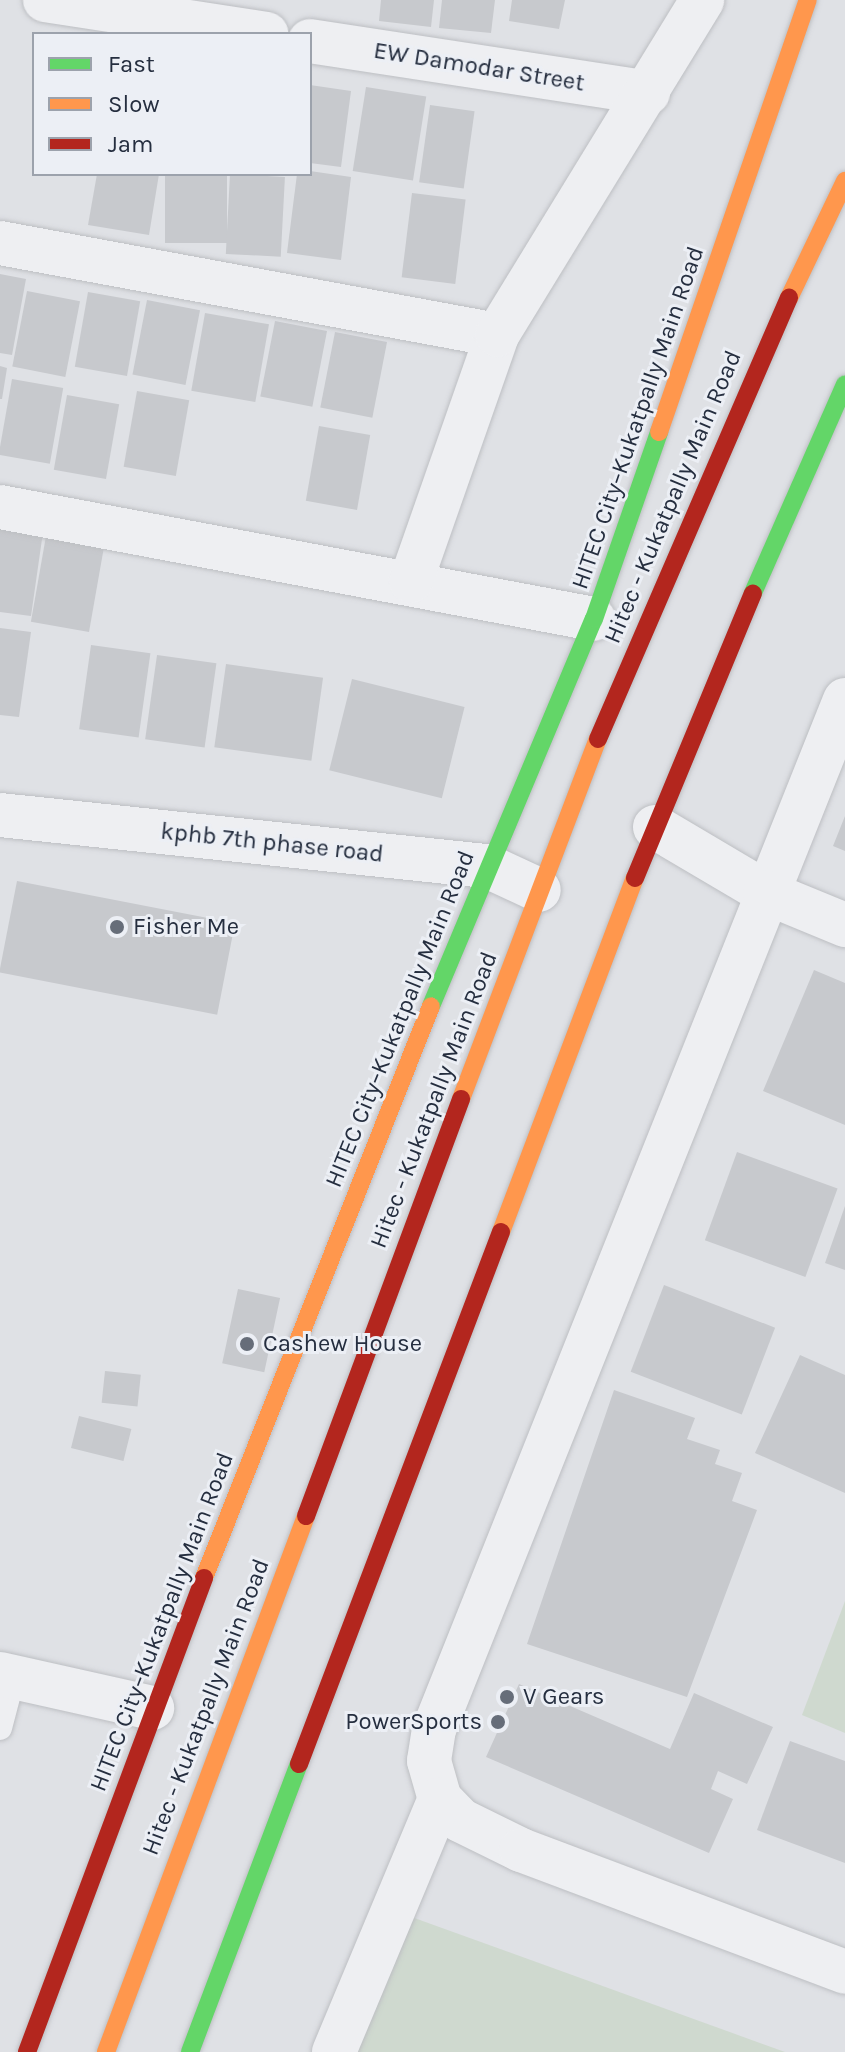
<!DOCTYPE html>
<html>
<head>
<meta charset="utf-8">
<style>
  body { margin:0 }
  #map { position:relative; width:845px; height:2052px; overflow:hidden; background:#dfe1e5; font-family:Karla,sans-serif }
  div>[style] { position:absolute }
  .green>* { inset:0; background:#cfd9cf }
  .building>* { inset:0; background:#c7c9cd; transform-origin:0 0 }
  .roads { filter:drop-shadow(0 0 2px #bdbfc3) drop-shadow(0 0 2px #bdbfc3) }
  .lane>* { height:24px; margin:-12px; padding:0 12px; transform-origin:12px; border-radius:12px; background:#eeeff2 }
  .street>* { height:44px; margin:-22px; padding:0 22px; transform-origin:22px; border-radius:22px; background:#eeeff2 }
  .fast>* { height:18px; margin:-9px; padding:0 9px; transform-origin:9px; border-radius:9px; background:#63d668 }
  .slow>* { height:18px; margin:-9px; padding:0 9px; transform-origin:9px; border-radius:9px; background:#ff974d }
  .jam>* { height:18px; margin:-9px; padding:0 9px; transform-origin:9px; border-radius:9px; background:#b3261e }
  .dots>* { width:22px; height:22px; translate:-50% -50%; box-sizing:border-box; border:4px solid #eceff5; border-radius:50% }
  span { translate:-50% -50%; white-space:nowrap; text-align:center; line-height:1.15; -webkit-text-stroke:6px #eceff5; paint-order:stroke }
  .street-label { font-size:24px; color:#252e3f }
  .poi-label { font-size:24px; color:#252e3f }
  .left { translate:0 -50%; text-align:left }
  .right { translate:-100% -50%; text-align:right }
  .legend { position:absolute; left:32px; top:32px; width:280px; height:144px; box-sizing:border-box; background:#eceff5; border:2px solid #9ca2ac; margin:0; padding:10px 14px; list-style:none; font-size:24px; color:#252e3f }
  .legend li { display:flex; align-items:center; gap:16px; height:40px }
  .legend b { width:40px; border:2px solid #9ca2ac }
</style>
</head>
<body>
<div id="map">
  <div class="green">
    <div style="clip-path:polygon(845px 1601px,845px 1733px,802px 1715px)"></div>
    <div style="clip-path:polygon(406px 1915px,785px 2052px,354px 2052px)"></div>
  </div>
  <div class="building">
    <div style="clip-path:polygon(381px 0,434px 0,431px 27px,379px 21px)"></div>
    <div style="clip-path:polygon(442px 0,495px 0,491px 33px,439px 28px)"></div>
    <div style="clip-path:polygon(512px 0,565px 0,559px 29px,509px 21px)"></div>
    <div style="clip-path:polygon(310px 85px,351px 91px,341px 167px,310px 163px)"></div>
    <div style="left:366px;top:87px;width:61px;height:85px;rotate:9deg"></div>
    <div style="left:430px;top:105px;width:45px;height:78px;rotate:8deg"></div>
    <div style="clip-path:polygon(310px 171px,351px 177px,341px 260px,287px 253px,297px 174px)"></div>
    <div style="clip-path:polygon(97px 174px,159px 174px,149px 235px,88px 225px)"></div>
    <div style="left:165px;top:174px;width:62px;height:69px"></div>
    <div style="left:230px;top:174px;width:55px;height:80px;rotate:3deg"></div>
    <div style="left:412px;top:193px;width:54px;height:85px;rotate:7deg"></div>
    <div style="clip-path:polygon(0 274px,26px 279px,12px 355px,0 353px)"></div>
    <div style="left:27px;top:291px;width:54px;height:77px;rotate:11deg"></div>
    <div style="left:88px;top:292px;width:53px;height:76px;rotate:10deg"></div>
    <div style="left:147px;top:300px;width:54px;height:76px;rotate:11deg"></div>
    <div style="left:205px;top:313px;width:65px;height:79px;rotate:10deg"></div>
    <div style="left:275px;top:321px;width:53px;height:77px;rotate:11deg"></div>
    <div style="left:335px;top:332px;width:53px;height:77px;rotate:11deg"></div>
    <div style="clip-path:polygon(0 366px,7px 368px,2px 399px,0 399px)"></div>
    <div style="left:12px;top:379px;width:52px;height:77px;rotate:10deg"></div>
    <div style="left:137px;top:391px;width:53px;height:77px;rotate:10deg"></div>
    <div style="left:67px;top:395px;width:53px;height:76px;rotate:10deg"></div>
    <div style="left:319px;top:426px;width:52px;height:76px;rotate:10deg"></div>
    <div style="clip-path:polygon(0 526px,43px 532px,31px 616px,0 612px)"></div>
    <div style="left:46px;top:536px;width:59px;height:87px;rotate:10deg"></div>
    <div style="clip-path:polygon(0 628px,31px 632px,19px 717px,0 715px)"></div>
    <div style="left:91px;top:645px;width:60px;height:85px;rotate:8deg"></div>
    <div style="left:157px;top:655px;width:60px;height:85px;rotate:8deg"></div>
    <div style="left:226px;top:664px;width:98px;height:84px;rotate:8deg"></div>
    <div style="left:352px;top:679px;width:116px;height:94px;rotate:14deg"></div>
    <div style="clip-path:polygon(845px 816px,845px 851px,833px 846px)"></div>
    <div style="left:17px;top:881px;width:222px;height:93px;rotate:11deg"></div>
    <div style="clip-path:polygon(814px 970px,845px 983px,845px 1125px,763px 1091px)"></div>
    <div style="left:737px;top:1152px;width:107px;height:94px;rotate:20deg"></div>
    <div style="clip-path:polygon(845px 1206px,845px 1270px,825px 1263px)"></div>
    <div style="left:664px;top:1285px;width:119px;height:93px;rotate:21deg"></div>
    <div style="left:238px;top:1289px;width:43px;height:76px;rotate:12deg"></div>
    <div style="clip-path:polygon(800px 1355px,845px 1375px,845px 1493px,755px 1453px)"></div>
    <div style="left:105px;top:1371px;width:36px;height:32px;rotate:6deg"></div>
    <div style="clip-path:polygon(614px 1390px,695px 1418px,687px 1439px,720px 1450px,715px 1464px,742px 1473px,732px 1501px,757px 1510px,687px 1697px,527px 1644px)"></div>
    <div style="left:79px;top:1416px;width:54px;height:33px;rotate:14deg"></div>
    <div style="clip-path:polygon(519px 1684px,670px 1749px,694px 1693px,773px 1727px,747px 1784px,718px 1771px,711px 1789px,733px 1799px,709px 1853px,486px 1757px)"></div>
    <div style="clip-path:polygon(790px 1741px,845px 1761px,845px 1863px,757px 1830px)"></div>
  </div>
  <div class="roads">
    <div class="lane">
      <div style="left:0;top:1728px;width:52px;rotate:-75.4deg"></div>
    </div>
    <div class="street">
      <div style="left:45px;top:0;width:224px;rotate:8.7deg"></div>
      <div style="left:310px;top:41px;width:342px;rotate:8.7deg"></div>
      <div style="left:0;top:243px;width:505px;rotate:10.49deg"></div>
      <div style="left:0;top:507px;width:604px;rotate:10.68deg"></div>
      <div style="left:411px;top:581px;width:261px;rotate:-70.7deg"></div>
      <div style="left:497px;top:335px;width:393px;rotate:-58.5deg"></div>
      <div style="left:845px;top:700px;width:1108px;rotate:111.77deg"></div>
      <div style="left:434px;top:1729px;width:32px;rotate:99deg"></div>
      <div style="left:429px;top:1761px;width:40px;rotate:74deg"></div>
      <div style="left:440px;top:1799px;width:29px;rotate:46deg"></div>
      <div style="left:460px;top:1820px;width:68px;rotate:26.2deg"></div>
      <div style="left:521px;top:1850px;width:346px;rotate:20.6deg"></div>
      <div style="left:0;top:815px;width:490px;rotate:6deg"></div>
      <div style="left:487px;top:866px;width:57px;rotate:24.8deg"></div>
      <div style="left:655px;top:827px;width:128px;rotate:30.6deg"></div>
      <div style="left:765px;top:892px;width:87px;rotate:22.4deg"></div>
      <div style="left:0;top:1674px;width:156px;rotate:12.6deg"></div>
      <div style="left:334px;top:2052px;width:274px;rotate:-67.3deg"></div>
    </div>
    <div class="fast">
      <div style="left:753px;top:593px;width:228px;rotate:-66.2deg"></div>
      <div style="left:431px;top:1006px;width:420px;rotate:-67.2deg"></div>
      <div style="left:594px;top:619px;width:198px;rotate:-70.8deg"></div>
      <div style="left:190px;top:2052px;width:308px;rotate:-69.3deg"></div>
    </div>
    <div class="slow">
      <div style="left:789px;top:298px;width:130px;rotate:-64.4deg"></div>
      <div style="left:659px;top:432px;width:457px;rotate:-71deg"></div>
      <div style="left:461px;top:1099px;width:385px;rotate:-69.2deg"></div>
      <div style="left:501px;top:1232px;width:379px;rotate:-69.3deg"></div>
      <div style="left:204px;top:1578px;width:615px;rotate:-68.35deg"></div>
      <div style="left:106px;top:2052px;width:572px;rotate:-69.54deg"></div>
    </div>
    <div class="jam">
      <div style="left:598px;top:739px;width:481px;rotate:-66.6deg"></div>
      <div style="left:635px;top:878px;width:308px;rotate:-67.5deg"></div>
      <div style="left:306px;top:1516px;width:445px;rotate:-69.6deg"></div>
      <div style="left:299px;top:1764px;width:569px;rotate:-69.21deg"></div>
      <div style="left:27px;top:2052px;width:506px;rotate:-69.52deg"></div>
    </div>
  </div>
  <div class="dots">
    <div style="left:117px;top:927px;background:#666d79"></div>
    <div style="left:247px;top:1344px;background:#666d79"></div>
    <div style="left:507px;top:1697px;background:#666d79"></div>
    <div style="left:498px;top:1722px;background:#666d79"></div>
  </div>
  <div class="street-label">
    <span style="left:479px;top:67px;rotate:9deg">EW Damodar Street</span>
    <span style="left:638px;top:418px;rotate:-71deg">HITEC City–Kukatpally Main Road</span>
    <span style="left:673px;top:497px;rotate:-67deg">Hitec - Kukatpally Main Road</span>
    <span style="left:272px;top:843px;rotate:6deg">kphb 7th phase road</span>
    <span style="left:400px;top:1019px;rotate:-68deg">HITEC City–Kukatpally Main Road</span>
    <span style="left:434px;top:1100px;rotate:-69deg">Hitec - Kukatpally Main Road</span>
    <span style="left:162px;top:1622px;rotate:-69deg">HITEC City–Kukatpally Main Road</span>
    <span style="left:206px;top:1707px;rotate:-69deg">Hitec - Kukatpally Main Road</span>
  </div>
  <div class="poi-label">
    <span class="left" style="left:133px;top:927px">Fisher Me</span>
    <span class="left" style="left:263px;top:1344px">Cashew House</span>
    <span class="left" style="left:523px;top:1697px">V Gears</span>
    <span class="right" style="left:482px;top:1722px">PowerSports</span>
  </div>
  <ul class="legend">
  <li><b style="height:10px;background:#63d668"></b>Fast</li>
  <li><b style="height:10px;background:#ff974d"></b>Slow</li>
  <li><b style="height:10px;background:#b3261e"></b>Jam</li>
  </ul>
</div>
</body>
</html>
